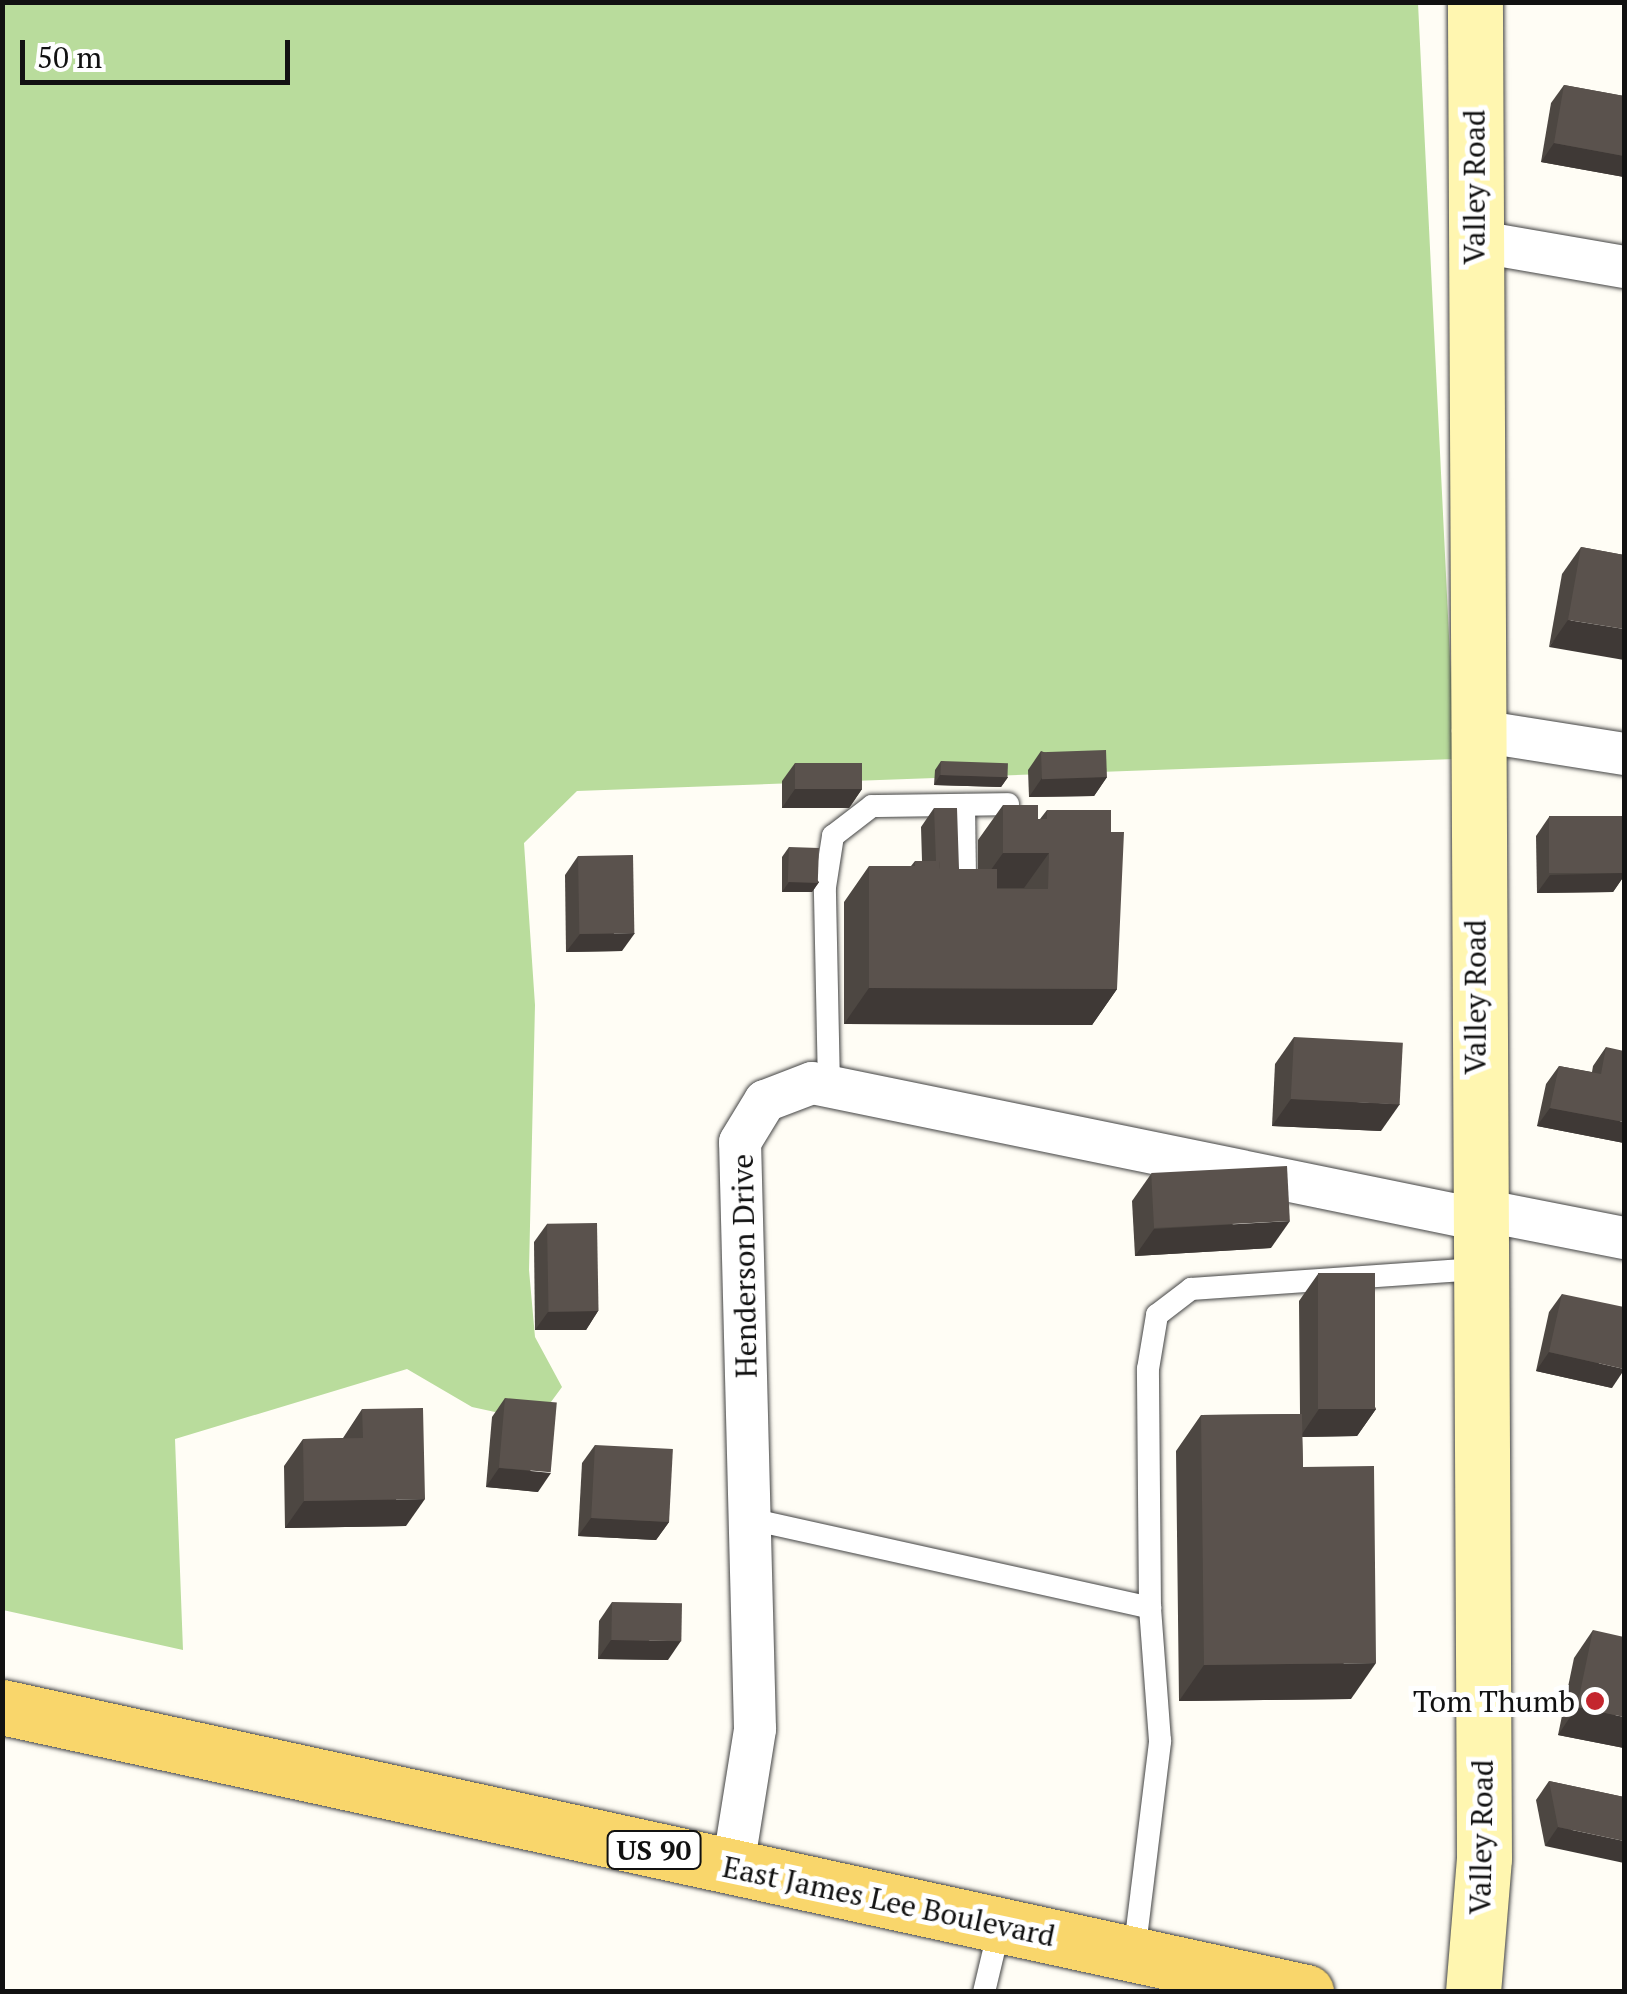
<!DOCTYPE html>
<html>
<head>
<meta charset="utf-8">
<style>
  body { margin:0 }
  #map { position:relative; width:1627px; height:1994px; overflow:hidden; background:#fffdf5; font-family:"PT Serif",serif }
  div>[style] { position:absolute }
  .forest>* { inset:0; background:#b9dc9c }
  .roads { filter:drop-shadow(0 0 2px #444) drop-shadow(0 0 2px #444) }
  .lane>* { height:22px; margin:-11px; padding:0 11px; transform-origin:11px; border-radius:11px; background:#fff }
  .street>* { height:42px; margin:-21px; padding:0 21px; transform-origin:21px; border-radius:21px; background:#fff }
  .secondary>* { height:55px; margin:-27.5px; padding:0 27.5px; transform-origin:27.5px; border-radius:27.5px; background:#fff6b0 }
  .primary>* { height:55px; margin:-27.5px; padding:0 27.5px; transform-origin:27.5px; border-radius:27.5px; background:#f9d66b }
  .wall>* { inset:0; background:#4d4742 }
  .shaded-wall>* { inset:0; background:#3f3936 }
  .building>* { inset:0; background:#5a524d; transform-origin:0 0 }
  .dots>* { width:28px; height:28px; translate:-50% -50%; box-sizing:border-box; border:5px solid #fff; border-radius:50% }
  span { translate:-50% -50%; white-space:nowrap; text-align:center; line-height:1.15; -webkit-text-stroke:10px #fff; paint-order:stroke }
  .shield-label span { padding:2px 8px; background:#fff; border:2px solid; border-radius:8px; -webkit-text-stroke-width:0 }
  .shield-label { font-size:28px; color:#111; font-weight:700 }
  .street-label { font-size:30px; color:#111 }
  .poi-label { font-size:30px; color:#111 }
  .right { translate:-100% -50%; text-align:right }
  .frame { position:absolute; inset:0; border:5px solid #111; pointer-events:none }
  .scale { position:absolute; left:20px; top:40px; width:270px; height:45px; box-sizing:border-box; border:5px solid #111; border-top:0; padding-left:12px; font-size:30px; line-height:35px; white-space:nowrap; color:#111; -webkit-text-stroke:8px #fff; paint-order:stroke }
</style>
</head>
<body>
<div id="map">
  <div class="forest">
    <div style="clip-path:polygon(3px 3px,1418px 3px,1455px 759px,577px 791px,524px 843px,535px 1005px,529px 1270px,535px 1337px,562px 1387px,537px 1421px,472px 1407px,407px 1369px,175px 1439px,183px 1650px,3px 1610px)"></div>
  </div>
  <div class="roads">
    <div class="lane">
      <div style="left:964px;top:805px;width:73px;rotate:89.2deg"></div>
      <div style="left:829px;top:1086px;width:199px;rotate:-91.2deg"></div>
      <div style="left:825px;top:887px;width:52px;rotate:-81.1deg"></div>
      <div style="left:833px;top:836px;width:49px;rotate:-37.6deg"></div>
      <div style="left:872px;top:806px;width:136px;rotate:-0.8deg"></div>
      <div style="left:750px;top:1519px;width:410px;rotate:12.5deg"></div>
      <div style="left:1134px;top:1954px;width:215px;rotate:-83deg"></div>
      <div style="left:1160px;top:1741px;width:133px;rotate:-94.3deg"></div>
      <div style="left:1150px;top:1608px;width:239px;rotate:-90.5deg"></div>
      <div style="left:1148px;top:1369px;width:55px;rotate:-80.5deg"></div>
      <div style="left:1157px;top:1315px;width:43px;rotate:-37.4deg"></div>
      <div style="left:1191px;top:1289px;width:287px;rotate:-4deg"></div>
      <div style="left:984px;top:1992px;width:69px;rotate:-76.6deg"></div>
    </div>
    <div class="street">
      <div style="left:1474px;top:241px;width:152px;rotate:9.8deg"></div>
      <div style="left:1473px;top:730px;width:153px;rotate:9deg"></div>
      <div style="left:1476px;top:1209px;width:151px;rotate:11.1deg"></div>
      <div style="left:733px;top:1867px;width:140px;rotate:-80.9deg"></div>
      <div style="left:755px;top:1729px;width:587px;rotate:-91.46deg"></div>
      <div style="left:740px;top:1142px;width:48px;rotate:-58.6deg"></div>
      <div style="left:765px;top:1101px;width:50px;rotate:-21deg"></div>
      <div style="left:812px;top:1083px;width:678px;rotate:11.58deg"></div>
    </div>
    <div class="secondary">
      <div style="left:1473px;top:1992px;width:134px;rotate:-85.3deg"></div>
      <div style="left:1484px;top:1858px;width:1856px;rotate:-90.28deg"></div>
    </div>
    <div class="primary">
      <div style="left:2px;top:1707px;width:1335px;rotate:12.33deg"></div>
    </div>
  </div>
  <div class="wall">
    <div style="clip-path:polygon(1564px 85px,1624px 96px,1624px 177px,1541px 162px,1551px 103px)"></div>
    <div style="clip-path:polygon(1581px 547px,1624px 555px,1549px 647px,1562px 574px)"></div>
    <div style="clip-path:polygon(1041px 751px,1107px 777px,1094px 796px,1029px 797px,1028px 770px)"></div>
    <div style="clip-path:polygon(941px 761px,1008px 777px,1001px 787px,934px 785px,935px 770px)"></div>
    <div style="clip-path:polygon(795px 763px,862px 789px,849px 808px,782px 808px,782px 781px)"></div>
    <div style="clip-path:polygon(1003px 805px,1038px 819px,1040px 819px,1047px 810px,1111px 832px,1117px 989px,1092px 1025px,844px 1024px,844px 902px,869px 866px,911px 866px,915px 861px,922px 861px,921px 827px,934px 808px,959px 869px,978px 869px,978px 840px)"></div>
    <div style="clip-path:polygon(1624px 816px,1624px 876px,1613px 892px,1537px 893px,1536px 836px,1549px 817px)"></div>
    <div style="clip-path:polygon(789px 847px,819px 882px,812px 892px,782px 892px,782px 857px)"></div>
    <div style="clip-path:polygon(578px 856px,622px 951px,566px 952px,565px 875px)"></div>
    <div style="clip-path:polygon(1294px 1037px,1381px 1131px,1272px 1126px,1275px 1064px)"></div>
    <div style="clip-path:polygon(1606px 1047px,1624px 1143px,1537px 1126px,1546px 1084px,1559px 1066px,1592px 1072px,1593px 1066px)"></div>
    <div style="clip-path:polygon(1151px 1174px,1271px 1248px,1135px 1256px,1132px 1201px)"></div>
    <div style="clip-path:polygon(547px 1224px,598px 1311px,586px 1330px,535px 1330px,534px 1242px)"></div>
    <div style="clip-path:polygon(1318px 1274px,1376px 1409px,1357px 1436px,1302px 1437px,1303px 1467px,1351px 1699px,1179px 1701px,1176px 1451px,1201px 1415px,1300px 1414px,1299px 1301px)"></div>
    <div style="clip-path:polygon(1562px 1294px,1612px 1388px,1536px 1371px,1549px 1312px)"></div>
    <div style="clip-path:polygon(505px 1398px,538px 1492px,486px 1487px,492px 1417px)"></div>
    <div style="clip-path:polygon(362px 1409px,406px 1526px,285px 1528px,284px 1466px,303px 1439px,343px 1438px)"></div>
    <div style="clip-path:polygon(595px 1445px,669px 1522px,656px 1540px,578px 1536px,582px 1463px)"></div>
    <div style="clip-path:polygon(612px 1602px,668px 1660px,598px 1659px,599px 1621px)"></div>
    <div style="clip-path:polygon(1593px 1630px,1624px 1748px,1558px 1735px,1574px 1658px)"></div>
    <div style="clip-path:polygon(1549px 1781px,1624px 1797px,1545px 1846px,1536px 1800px)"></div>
  </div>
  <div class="shaded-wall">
    <div style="clip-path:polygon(1554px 143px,1624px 156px,1624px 177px,1541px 162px)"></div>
    <div style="clip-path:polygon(1568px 620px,1624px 629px,1624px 660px,1549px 647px)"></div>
    <div style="clip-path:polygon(940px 775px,1008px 777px,1001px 787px,934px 785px)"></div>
    <div style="clip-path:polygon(1107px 777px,1094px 796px,1029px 797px,1042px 778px)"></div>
    <div style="clip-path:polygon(795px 789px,862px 789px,849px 808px,782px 808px)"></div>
    <div style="clip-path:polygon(1003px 853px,1049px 853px,1024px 888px,978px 888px)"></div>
    <div style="clip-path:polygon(1624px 873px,1624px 876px,1613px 892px,1537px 893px,1550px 875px)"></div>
    <div style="clip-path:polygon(789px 882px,819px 882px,812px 892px,782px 892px)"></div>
    <div style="clip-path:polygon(635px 933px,622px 951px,566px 952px,580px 934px)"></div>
    <div style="clip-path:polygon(869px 988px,1117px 989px,1092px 1025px,844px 1024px)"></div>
    <div style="clip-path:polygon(1291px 1099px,1400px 1104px,1381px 1131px,1272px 1126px)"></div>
    <div style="clip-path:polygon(1550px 1108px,1624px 1122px,1624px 1143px,1537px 1126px)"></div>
    <div style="clip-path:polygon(1290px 1221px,1271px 1248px,1135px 1256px,1154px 1229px)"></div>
    <div style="clip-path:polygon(598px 1311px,586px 1330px,535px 1330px,548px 1312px)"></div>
    <div style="clip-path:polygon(1549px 1352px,1624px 1369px,1624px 1370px,1612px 1388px,1536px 1371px)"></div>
    <div style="clip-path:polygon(1319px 1409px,1376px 1409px,1357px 1436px,1300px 1437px)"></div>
    <div style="clip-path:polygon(499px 1468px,551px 1473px,538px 1492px,486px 1487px)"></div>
    <div style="clip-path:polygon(425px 1499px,406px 1526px,285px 1528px,304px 1501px)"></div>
    <div style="clip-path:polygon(591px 1518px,669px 1522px,656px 1540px,578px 1536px)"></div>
    <div style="clip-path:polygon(611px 1640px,681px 1641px,668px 1660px,598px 1659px)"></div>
    <div style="clip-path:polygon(1376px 1663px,1351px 1699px,1179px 1701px,1204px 1665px)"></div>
    <div style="clip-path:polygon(1577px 1707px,1624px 1717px,1624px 1748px,1558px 1735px)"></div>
    <div style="clip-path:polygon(1558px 1827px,1624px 1841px,1624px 1863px,1545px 1846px)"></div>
  </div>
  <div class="building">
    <div style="clip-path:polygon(1564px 85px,1624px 96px,1624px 156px,1554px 143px)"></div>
    <div style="clip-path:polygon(1581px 547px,1624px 555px,1624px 629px,1568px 620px)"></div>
    <div style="left:1106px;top:750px;width:27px;height:65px;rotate:88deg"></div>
    <div style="left:941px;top:761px;width:67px;height:14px;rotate:2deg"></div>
    <div style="left:795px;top:763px;width:67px;height:26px"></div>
    <div style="clip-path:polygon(1003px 805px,1038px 805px,1038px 819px,1047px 819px,1047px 810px,1111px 810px,1111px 832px,1124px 832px,1117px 989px,869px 988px,869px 866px,915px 866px,915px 861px,939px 861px,940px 869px,997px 869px,997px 889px,1048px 889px,1049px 853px,1003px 853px)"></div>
    <div style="clip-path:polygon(934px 808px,957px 808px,959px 869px,940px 869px,939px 861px,936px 861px)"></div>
    <div style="left:1624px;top:816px;width:57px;height:75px;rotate:90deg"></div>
    <div style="left:789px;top:847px;width:30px;height:35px;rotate:2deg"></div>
    <div style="left:633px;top:855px;width:78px;height:55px;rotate:89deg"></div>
    <div style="left:1294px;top:1037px;width:109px;height:62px;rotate:3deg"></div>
    <div style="clip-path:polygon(1606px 1047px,1624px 1051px,1624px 1122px,1550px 1108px,1559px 1066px,1601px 1074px)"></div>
    <div style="left:1287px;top:1166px;width:55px;height:136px;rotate:87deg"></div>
    <div style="left:597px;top:1223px;width:88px;height:50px;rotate:89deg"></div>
    <div style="left:1375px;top:1273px;width:136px;height:57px;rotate:90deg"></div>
    <div style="clip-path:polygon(1562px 1294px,1624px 1307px,1624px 1369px,1549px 1352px)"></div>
    <div style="left:505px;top:1398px;width:52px;height:70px;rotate:5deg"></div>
    <div style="clip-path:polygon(423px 1408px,425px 1499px,304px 1501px,303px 1439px,363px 1438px,362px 1409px)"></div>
    <div style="clip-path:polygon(1302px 1414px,1303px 1467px,1374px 1466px,1376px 1663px,1204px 1665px,1201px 1415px)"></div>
    <div style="left:595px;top:1445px;width:78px;height:73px;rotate:3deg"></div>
    <div style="left:612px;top:1602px;width:70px;height:38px;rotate:1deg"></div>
    <div style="clip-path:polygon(1593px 1630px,1624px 1637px,1624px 1717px,1577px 1707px)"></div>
    <div style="clip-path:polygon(1549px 1781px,1624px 1797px,1624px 1841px,1558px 1827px)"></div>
  </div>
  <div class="dots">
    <div style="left:1595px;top:1701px;background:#c4262e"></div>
  </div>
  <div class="shield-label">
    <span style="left:654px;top:1850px">US 90</span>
  </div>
  <div class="street-label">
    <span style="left:1474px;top:187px;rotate:-90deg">Valley Road</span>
    <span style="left:1475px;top:997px;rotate:-90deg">Valley Road</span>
    <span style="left:744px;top:1266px;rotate:-91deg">Henderson Drive</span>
    <span style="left:1481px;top:1837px;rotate:-89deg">Valley Road</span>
    <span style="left:889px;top:1901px;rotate:12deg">East James Lee Boulevard</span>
  </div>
  <div class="poi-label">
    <span class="right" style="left:1575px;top:1701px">Tom Thumb</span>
  </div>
  <div class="frame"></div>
  <div class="scale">50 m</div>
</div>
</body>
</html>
